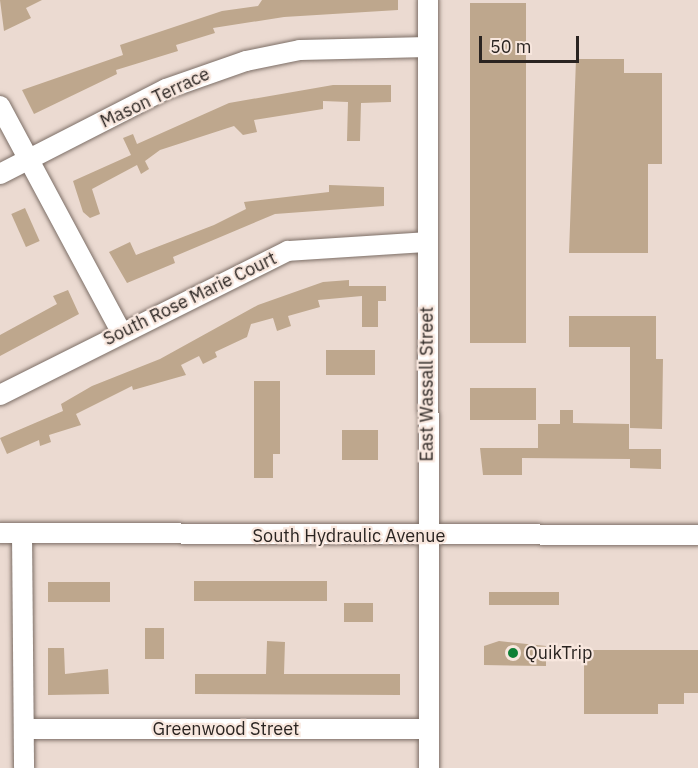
<!DOCTYPE html>
<html>
<head>
<meta charset="utf-8">
<style>
  body { margin:0 }
  #map { position:relative; width:698px; height:768px; overflow:hidden; background:#ebdad1; font-family:"IBM Plex Sans",sans-serif }
  div>[style] { position:absolute }
  .building>* { inset:0; background:#bea78d; transform-origin:0 0 }
  .roads { filter:drop-shadow(0 0 2px #7c6e66) drop-shadow(0 0 2px #7c6e66) }
  .minor>* { height:20px; margin:-10px; padding:0 10px; transform-origin:10px; border-radius:10px; background:#fff }
  .dots>* { width:16px; height:16px; translate:-50% -50%; box-sizing:border-box; border:3px solid #f8e7de; border-radius:50% }
  span { translate:-50% -50%; white-space:nowrap; text-align:center; line-height:1.15; -webkit-text-stroke:4.5px #f8e7de; paint-order:stroke }
  .street-label { font-size:18px; color:#2a2421 }
  .poi-label { font-size:18px; color:#2a2421 }
  .left { translate:0 -50%; text-align:left }
  .scale { position:absolute; left:479px; top:36px; width:100px; height:27px; box-sizing:border-box; border:3px solid #2a2421; border-top:0; padding-left:8px; font-size:18px; line-height:21px; white-space:nowrap; color:#2a2421; -webkit-text-stroke:4px #f8e7de; paint-order:stroke }
</style>
</head>
<body>
<div id="map">
  <div class="building">
    <div style="clip-path:polygon(0 0,42px 0,26px 8px,31px 18px,4px 31px)"></div>
    <div style="clip-path:polygon(262px 0,398px 0,398px 10px,284px 17px,213px 28px,215px 33px,176px 45px,178px 51px,116px 70px,117px 74px,34px 114px,22px 90px,123px 55px,120px 45px,222px 11px,258px 6px)"></div>
    <div style="left:470px;top:3px;width:56px;height:340px"></div>
    <div style="clip-path:polygon(576px 59px,624px 59px,624px 73px,662px 73px,662px 164px,648px 164px,648px 253px,569px 253px)"></div>
    <div style="clip-path:polygon(333px 85px,391px 85px,391px 102px,361px 103px,360px 141px,347px 141px,348px 102px,323px 101px,323px 109px,254px 120px,257px 132px,243px 135px,234px 126px,160px 150px,145px 161px,149px 169px,141px 174px,137px 165px,92px 189px,100px 214px,90px 218px,83px 212px,73px 181px,131px 155px,123px 138px,133px 134px,137px 144px,229px 103px)"></div>
    <div style="clip-path:polygon(329px 185px,384px 187px,384px 206px,275px 214px,173px 257px,175px 263px,127px 283px,109px 252px,130px 242px,136px 255px,214px 225px,246px 209px,244px 202px,329px 192px)"></div>
    <div style="left:25px;top:208px;width:36px;height:15px;rotate:66deg"></div>
    <div style="clip-path:polygon(349px 280px,349px 286px,386px 286px,386px 301px,378px 301px,378px 327px,362px 327px,362px 296px,318px 300px,320px 307px,288px 316px,291px 326px,277px 331px,273px 318px,251px 324px,247px 337px,215px 352px,217px 357px,203px 364px,199px 356px,181px 365px,186px 375px,133px 390px,132px 386px,76px 414px,81px 425px,49px 435px,51px 442px,40px 446px,39px 440px,7px 454px,0 438px,63px 411px,61px 404px,92px 386px,160px 359px,258px 305px,323px 282px)"></div>
    <div style="clip-path:polygon(68px 290px,79px 314px,0 356px,0 335px,57px 304px,53px 296px)"></div>
    <div style="clip-path:polygon(569px 316px,656px 316px,656px 359px,663px 359px,662px 429px,630px 428px,630px 347px,569px 347px)"></div>
    <div style="left:326px;top:350px;width:49px;height:25px"></div>
    <div style="clip-path:polygon(254px 381px,280px 381px,280px 454px,273px 454px,273px 478px,254px 478px)"></div>
    <div style="left:470px;top:388px;width:66px;height:32px"></div>
    <div style="clip-path:polygon(560px 410px,573px 410px,573px 423px,629px 424px,629px 449px,661px 449px,661px 469px,630px 468px,630px 459px,522px 458px,522px 475px,483px 475px,480px 448px,538px 448px,538px 424px,560px 424px)"></div>
    <div style="left:342px;top:430px;width:36px;height:30px"></div>
    <div style="left:327px;top:581px;width:20px;height:133px;rotate:90deg"></div>
    <div style="left:110px;top:582px;width:20px;height:62px;rotate:90deg"></div>
    <div style="left:489px;top:592px;width:70px;height:13px"></div>
    <div style="left:344px;top:603px;width:29px;height:19px"></div>
    <div style="left:145px;top:628px;width:19px;height:31px"></div>
    <div style="clip-path:polygon(267px 641px,285px 642px,284px 674px,400px 674px,400px 695px,195px 694px,195px 674px,266px 674px)"></div>
    <div style="clip-path:polygon(499px 641px,546px 646px,546px 666px,484px 665px,484px 646px)"></div>
    <div style="clip-path:polygon(48px 648px,64px 648px,65px 674px,108px 669px,109px 694px,48px 695px)"></div>
    <div style="clip-path:polygon(584px 650px,698px 650px,698px 693px,684px 693px,684px 704px,658px 704px,658px 714px,584px 714px)"></div>
  </div>
  <div class="roads">
    <div class="minor">
      <div style="left:428px;top:0;width:768px;rotate:89.93deg"></div>
      <div style="left:0;top:106px;width:256px;rotate:61.8deg"></div>
      <div style="left:0;top:174px;width:186px;rotate:-27.1deg"></div>
      <div style="left:166px;top:89px;width:85px;rotate:-19.3deg"></div>
      <div style="left:246px;top:61px;width:55px;rotate:-11.5deg"></div>
      <div style="left:300px;top:50px;width:128px;rotate:-1.3deg"></div>
      <div style="left:0;top:395px;width:322px;rotate:-26.6deg"></div>
      <div style="left:288px;top:251px;width:139px;rotate:-3.7deg"></div>
      <div style="left:0;top:533px;width:698px;rotate:0.16deg"></div>
      <div style="left:22px;top:533px;width:235px;rotate:89.5deg"></div>
      <div style="left:24px;top:729px;width:404px"></div>
    </div>
  </div>
  <div class="dots">
    <div style="left:513px;top:653px;background:#0f8036"></div>
  </div>
  <div class="street-label">
    <span style="left:155px;top:98px;rotate:-25deg">Mason Terrace</span>
    <span style="left:190px;top:299px;rotate:-26deg">South Rose Marie Court</span>
    <span style="left:427px;top:384px;rotate:-90deg">East Wassall Street</span>
    <span style="left:349px;top:536px">South Hydraulic Avenue</span>
    <span style="left:226px;top:729px">Greenwood Street</span>
  </div>
  <div class="poi-label">
    <span class="left" style="left:525px;top:653px">QuikTrip</span>
  </div>
  <div class="scale">50 m</div>
</div>
</body>
</html>
